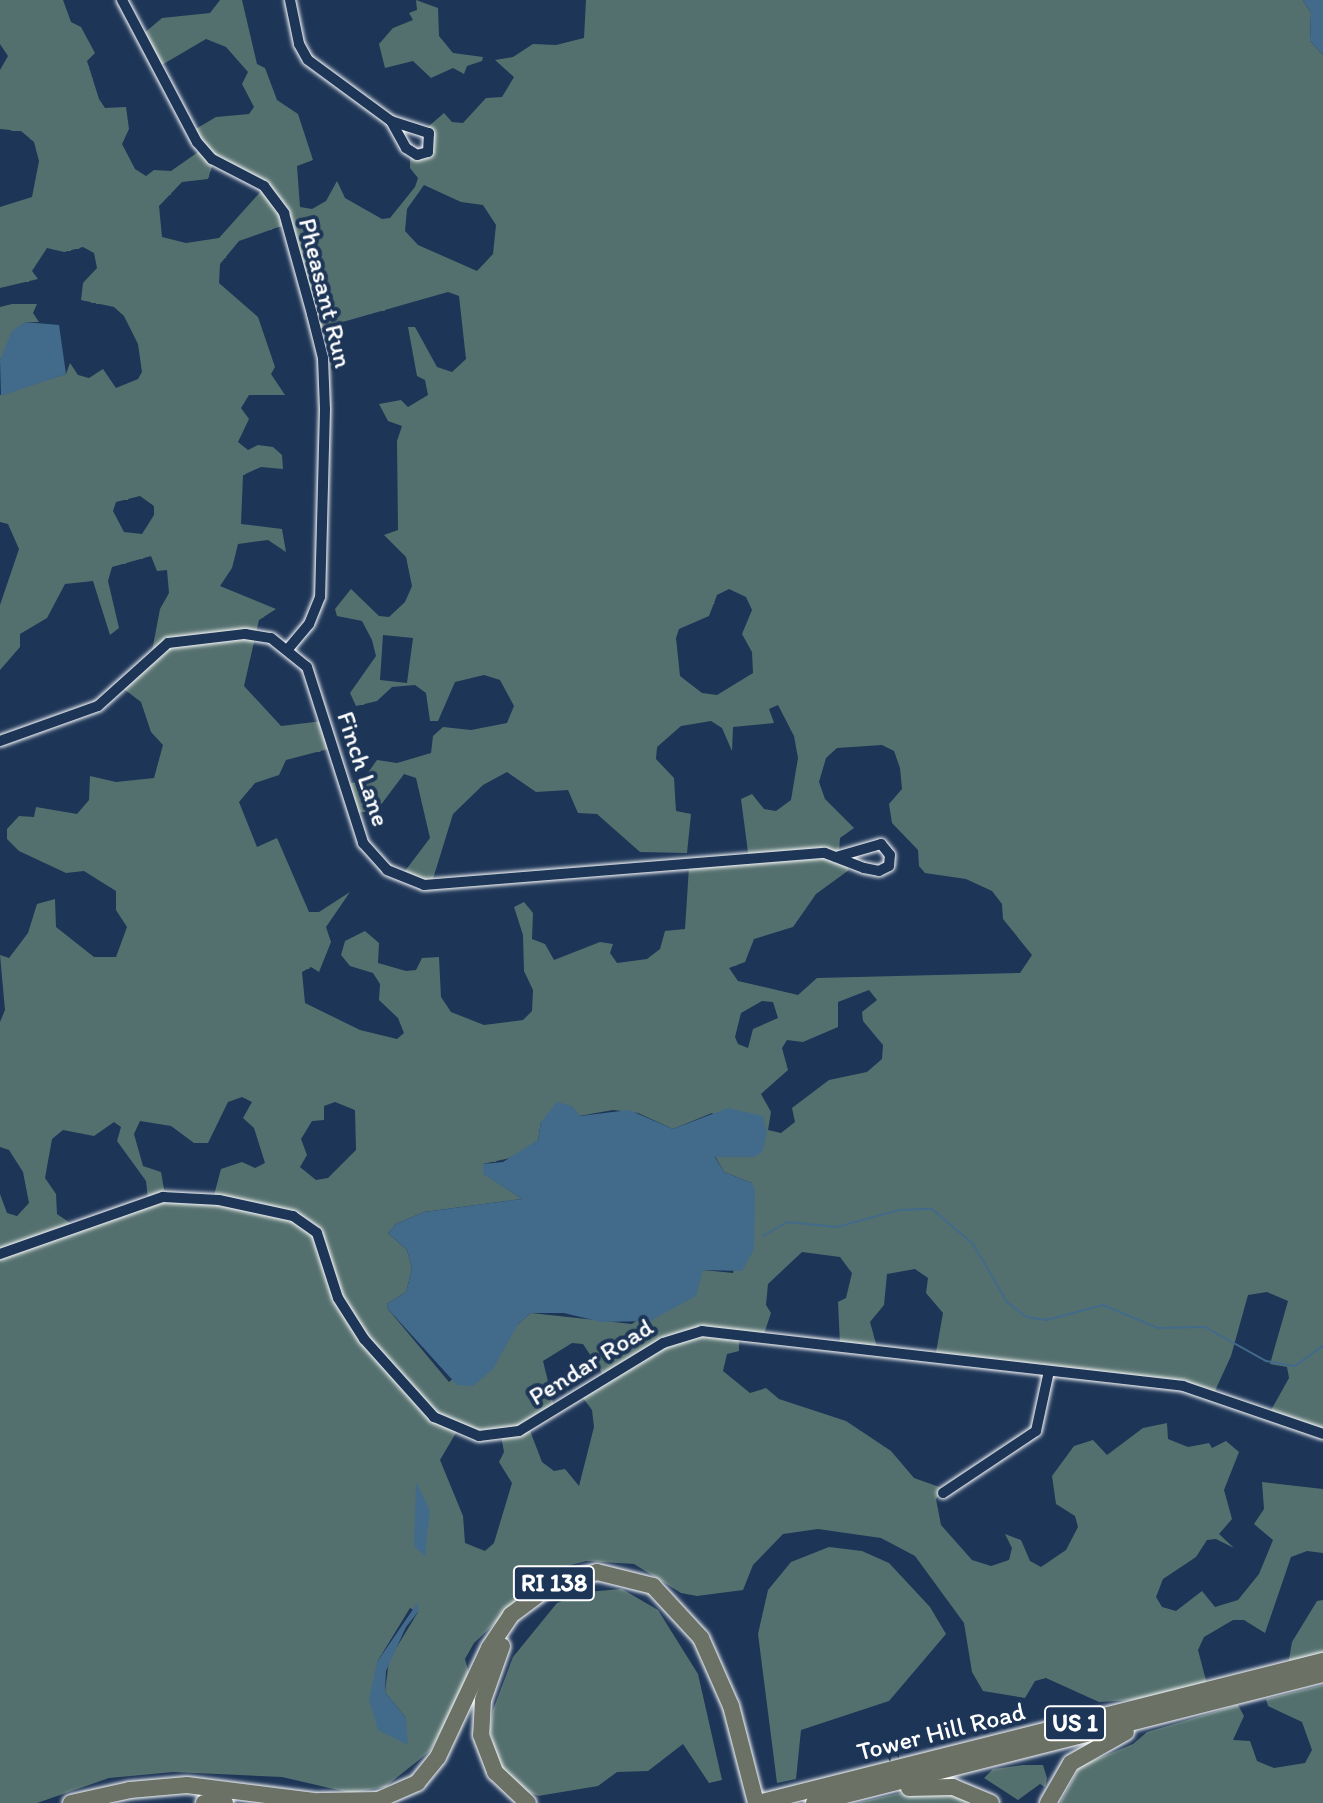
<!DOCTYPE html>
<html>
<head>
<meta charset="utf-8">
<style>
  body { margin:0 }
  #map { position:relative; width:1323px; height:1803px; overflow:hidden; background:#1d3557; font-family:Itim,sans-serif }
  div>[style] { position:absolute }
  .green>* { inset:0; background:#54706e }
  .water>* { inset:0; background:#426a8a }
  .stream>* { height:2px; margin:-1px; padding:0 1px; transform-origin:1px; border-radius:1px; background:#426a8a }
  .roads { filter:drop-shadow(0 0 2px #fff) drop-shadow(0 0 2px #fff) }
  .minor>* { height:10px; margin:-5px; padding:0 5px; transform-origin:5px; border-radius:5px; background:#1d3557 }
  .highway>* { height:16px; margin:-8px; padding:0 8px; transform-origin:8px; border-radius:8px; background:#6b7165 }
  span { translate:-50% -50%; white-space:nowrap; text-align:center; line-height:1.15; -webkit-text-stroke:8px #1d3557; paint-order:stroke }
  .shield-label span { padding:2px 6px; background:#1d3557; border:2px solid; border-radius:6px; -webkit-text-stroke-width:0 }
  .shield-label { font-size:24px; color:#fff; font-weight:700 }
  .street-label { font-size:26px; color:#fff }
</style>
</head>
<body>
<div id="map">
  <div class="green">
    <div style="clip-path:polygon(evenodd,0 0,63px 0,71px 22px,81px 27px,95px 53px,87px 61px,99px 99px,105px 108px,126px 107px,129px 129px,122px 144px,135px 169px,146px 176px,154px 170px,171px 171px,201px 150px,194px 130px,216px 117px,249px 114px,254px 107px,242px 84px,248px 72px,226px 47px,206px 39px,160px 66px,142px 35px,162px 18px,210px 13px,220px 0,242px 0,257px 64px,265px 68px,277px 100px,298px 114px,313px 160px,297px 166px,300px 207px,312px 209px,326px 201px,337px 181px,345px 198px,382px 219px,390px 218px,415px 187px,418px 178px,410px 168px,410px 153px,424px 149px,429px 126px,444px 113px,452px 122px,463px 123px,486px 98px,502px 97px,514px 77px,495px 60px,513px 57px,533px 44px,556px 45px,584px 38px,586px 0,1303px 0,1311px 13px,1310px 41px,1323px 55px,1323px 1432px,1270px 1412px,1289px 1378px,1287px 1367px,1270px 1364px,1288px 1301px,1267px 1292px,1248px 1295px,1231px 1356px,1214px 1393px,935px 1358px,943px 1313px,926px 1293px,928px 1278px,915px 1269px,887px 1274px,884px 1305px,870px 1322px,878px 1351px,840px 1345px,838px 1302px,846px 1298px,852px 1273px,840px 1257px,802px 1252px,768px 1284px,766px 1305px,771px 1313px,763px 1337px,739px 1337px,739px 1351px,727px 1354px,723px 1371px,750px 1393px,766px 1388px,779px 1399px,846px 1421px,891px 1451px,914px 1478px,945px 1489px,936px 1499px,941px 1525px,972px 1560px,991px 1566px,1009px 1560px,1012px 1548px,1005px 1534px,1021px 1540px,1030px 1561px,1041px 1567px,1066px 1550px,1078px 1527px,1075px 1516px,1056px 1504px,1052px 1476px,1074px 1446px,1093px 1440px,1107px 1455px,1143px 1428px,1167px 1423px,1168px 1439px,1188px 1447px,1209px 1443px,1212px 1448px,1226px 1441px,1239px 1452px,1224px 1490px,1232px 1519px,1219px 1534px,1234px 1548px,1216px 1539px,1207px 1540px,1196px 1557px,1163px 1579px,1156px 1597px,1162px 1607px,1176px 1611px,1202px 1591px,1215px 1607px,1238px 1600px,1259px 1574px,1273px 1540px,1254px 1524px,1264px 1509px,1262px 1482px,1323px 1489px,1323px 1553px,1307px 1551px,1291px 1557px,1265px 1633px,1244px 1620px,1233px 1620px,1204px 1637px,1198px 1650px,1208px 1688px,1154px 1699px,1099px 1702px,1046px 1678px,1035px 1681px,1025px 1698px,983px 1691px,972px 1672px,964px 1623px,915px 1556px,881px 1538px,818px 1529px,783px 1534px,753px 1565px,743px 1590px,697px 1596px,681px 1593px,634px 1564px,586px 1561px,552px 1570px,474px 1643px,465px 1659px,470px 1678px,430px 1751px,385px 1787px,351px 1793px,282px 1777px,173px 1772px,109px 1778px,37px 1803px,0 1803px,0 1194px,7px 1213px,17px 1216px,29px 1203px,23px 1172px,9px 1150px,0 1147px,0 1022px,5px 1010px,0 955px,9px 958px,28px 933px,37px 904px,55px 899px,56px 927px,94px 957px,116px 957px,127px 927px,116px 910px,116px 891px,84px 871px,66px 873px,19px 851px,7px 839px,7px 829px,19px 816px,34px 817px,36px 807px,77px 814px,89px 800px,90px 776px,116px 782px,154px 778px,163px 745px,151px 732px,141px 702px,120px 686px,152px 651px,160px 609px,169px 593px,167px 570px,157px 571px,151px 556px,112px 567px,108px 581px,119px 628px,110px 635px,93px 581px,65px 584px,47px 618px,20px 634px,20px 647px,0 670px,0 605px,19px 549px,8px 524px,0 522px,0 395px,66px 374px,70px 363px,78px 375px,89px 378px,103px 369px,116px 388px,138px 379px,142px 372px,138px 344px,124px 316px,114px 307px,81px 300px,83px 283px,97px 268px,94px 253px,83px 247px,64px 252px,47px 248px,32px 271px,38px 279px,0 288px,0 207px,32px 197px,39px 161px,34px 142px,21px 131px,0 129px,0 70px,8px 56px,0 44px,0 0,214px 160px,263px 189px,219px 238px,186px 243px,162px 237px,159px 206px,182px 182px,208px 179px,214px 160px,0 0,424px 185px,461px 202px,483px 205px,496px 225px,493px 254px,477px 271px,418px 245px,405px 231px,407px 209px,424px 185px,0 0,284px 225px,318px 329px,448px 292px,459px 296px,466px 359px,452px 372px,437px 367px,415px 327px,408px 327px,417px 376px,425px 380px,428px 395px,408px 407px,401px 400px,379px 404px,388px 421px,402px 426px,397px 441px,398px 530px,384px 535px,406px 557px,412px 586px,405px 602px,389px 617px,379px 616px,351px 589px,335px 609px,337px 616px,362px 621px,372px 640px,376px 656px,350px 693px,356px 706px,377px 701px,392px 687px,415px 685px,426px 693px,430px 721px,438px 721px,455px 682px,484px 675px,500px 680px,514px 706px,507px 723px,471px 730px,443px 727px,433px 736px,431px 753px,397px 763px,377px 760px,362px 781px,346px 784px,357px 813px,377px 810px,404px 774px,416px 778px,430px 838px,402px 875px,432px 882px,453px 814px,483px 785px,507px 772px,536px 792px,568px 790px,578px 813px,597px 814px,640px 852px,687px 853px,691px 814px,676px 811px,674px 778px,656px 759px,657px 747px,681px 726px,711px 721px,722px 728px,732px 751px,733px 727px,774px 723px,769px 709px,778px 705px,794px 736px,798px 758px,791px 800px,776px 811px,764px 809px,752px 794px,741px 799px,749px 860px,689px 867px,685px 929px,665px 931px,660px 949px,647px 959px,617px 963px,610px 953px,613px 944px,600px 942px,554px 960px,545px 944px,532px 939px,533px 913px,524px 902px,514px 907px,523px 935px,524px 971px,533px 990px,532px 1011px,523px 1020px,484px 1025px,451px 1012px,441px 997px,439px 957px,422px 958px,416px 970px,406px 971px,378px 963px,379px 943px,365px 931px,345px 941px,341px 955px,350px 966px,373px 973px,380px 984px,379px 1000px,398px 1018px,404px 1033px,397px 1039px,360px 1030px,305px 1003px,302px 972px,311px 967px,319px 972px,331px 942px,326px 927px,350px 892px,319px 912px,309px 912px,277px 838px,257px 847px,239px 802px,255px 783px,279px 775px,286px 760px,332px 748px,323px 721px,281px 726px,244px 686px,259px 620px,276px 609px,220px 586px,232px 568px,238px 544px,268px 540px,286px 552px,282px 529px,241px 524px,243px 475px,261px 467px,283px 469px,282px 455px,273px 447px,258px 445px,248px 450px,238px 442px,249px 419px,241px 408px,249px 395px,285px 395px,271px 374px,275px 367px,258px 317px,219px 283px,220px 264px,239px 241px,284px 225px,0 0,140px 496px,154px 506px,154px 515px,142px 534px,124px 532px,113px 511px,116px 502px,140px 496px,0 0,729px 589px,746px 597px,752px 610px,742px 634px,752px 652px,753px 673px,717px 695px,702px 693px,680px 676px,676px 638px,679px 629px,709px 616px,717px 595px,729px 589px,0 0,383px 635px,413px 638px,407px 683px,380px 680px,383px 635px,0 0,882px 745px,894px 751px,900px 768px,902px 789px,889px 804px,892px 823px,918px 850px,919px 866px,925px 873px,966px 879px,992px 891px,1002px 904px,1003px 919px,1032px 955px,1020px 973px,817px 978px,798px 995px,738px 981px,729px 968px,745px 962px,754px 939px,793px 927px,816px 894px,849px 870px,839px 852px,840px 838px,854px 828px,825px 799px,819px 782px,826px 758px,837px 748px,882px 745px,0 0,869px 990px,877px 1000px,862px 1012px,863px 1021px,883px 1045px,882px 1059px,867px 1072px,829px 1080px,792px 1108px,795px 1122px,781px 1133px,768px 1130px,771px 1112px,761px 1094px,788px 1070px,782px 1048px,787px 1040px,803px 1042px,838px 1027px,838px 1002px,869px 990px,0 0,762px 1001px,773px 1002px,778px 1018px,753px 1029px,748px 1048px,738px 1044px,735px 1037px,741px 1013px,762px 1001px,0 0,242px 1097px,252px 1102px,243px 1118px,254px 1128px,265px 1163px,255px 1168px,242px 1162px,221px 1169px,213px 1199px,165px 1195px,161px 1172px,143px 1166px,134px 1134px,140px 1121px,171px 1126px,194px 1143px,208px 1143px,228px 1102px,242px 1097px,0 0,335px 1102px,355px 1110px,356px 1150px,328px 1178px,316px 1180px,300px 1167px,307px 1155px,301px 1139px,312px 1121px,324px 1120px,324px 1106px,335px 1102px,0 0,571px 1106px,579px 1116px,613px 1110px,638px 1113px,673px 1129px,712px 1113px,754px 1157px,715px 1156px,724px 1172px,752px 1183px,733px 1273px,703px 1270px,632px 1324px,531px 1313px,449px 1382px,388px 1309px,387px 1304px,406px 1292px,412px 1269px,407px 1250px,388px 1233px,396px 1224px,424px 1212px,522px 1199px,484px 1174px,483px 1164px,514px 1157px,538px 1140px,541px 1122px,571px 1106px,0 0,114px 1122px,121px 1127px,117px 1141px,146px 1181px,148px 1199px,76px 1227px,57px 1214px,56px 1194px,45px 1178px,52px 1139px,63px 1130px,94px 1136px,114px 1122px,0 0,572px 1343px,583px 1344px,606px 1379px,580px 1394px,592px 1410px,594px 1427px,579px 1486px,565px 1469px,554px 1471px,542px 1462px,529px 1428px,555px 1410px,543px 1361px,572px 1343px,0 0,457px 1431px,501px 1436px,504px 1452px,499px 1462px,512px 1483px,494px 1543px,485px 1551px,465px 1543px,463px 1516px,440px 1460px,457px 1431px,0 0,410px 1608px,418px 1612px,389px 1660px,385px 1692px,406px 1718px,378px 1730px,377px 1662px,410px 1608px)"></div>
    <div style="clip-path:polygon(416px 0,438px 8px,439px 36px,453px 53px,483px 57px,482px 61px,467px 66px,464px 74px,453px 68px,431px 78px,413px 61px,385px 68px,379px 44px,393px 28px,413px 20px,409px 13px,417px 10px)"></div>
    <div style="clip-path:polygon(12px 304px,37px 304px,33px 313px,39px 322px,25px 322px,0 360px,0 307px)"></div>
    <div style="clip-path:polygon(829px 1547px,862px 1551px,889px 1563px,930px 1607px,946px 1634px,889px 1701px,801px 1730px,796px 1779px,777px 1783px,758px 1634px,768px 1590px,791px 1562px)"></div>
    <div style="clip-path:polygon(622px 1589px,658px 1610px,698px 1674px,722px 1780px,709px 1783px,683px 1744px,648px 1771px,617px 1772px,598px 1786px,538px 1796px,524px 1790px,500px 1772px,490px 1730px,493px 1710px,513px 1657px,557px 1603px,586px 1592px)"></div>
    <div style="clip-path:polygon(1323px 1600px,1323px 1658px,1288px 1665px,1292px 1642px,1317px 1601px)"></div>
    <div style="clip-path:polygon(1323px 1685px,1323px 1803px,1060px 1803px,1080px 1766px,1133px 1744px,1147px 1732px,1238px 1705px,1244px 1716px,1233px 1740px,1250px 1741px,1257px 1761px,1274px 1768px,1305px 1763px,1312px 1750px,1302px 1722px,1268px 1706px,1266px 1699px)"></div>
    <div style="clip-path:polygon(1023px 1765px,1043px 1765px,1047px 1778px,1045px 1787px,1040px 1784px,1018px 1800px,984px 1778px,993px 1769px)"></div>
    <div style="clip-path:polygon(909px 1791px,962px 1793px,972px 1803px,856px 1803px)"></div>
  </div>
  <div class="water">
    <div style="clip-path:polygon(1303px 0,1323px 0,1323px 55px,1310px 41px,1311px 13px)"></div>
    <div style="clip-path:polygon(25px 322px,59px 325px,66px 374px,1px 396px,0 360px,12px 331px)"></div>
    <div style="clip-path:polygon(557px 1102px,572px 1106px,580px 1116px,629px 1110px,673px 1129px,728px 1108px,763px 1116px,767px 1133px,762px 1152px,754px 1157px,715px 1157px,724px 1172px,752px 1183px,755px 1190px,754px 1249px,742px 1271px,703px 1270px,696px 1296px,650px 1321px,601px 1322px,564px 1313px,531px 1313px,518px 1324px,493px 1369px,473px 1386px,457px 1385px,388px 1309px,387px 1304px,406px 1292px,412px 1269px,407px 1250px,388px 1233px,396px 1224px,424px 1212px,522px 1199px,483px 1174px,483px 1164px,503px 1162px,538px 1140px,541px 1122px)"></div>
    <div style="clip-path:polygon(416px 1482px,430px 1510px,425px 1557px,414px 1546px)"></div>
    <div style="clip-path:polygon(418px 1602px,418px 1612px,406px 1627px,386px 1671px,385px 1692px,406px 1718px,408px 1745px,378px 1730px,369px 1700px,377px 1662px)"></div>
  </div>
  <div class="stream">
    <div style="left:763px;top:1236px;width:28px;rotate:-30deg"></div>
    <div style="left:787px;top:1222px;width:50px;rotate:5.7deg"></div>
    <div style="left:837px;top:1227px;width:64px;rotate:-15.3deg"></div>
    <div style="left:899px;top:1210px;width:33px;rotate:-2deg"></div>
    <div style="left:932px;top:1209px;width:54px;rotate:40.5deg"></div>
    <div style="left:973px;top:1244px;width:67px;rotate:59.6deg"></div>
    <div style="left:1007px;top:1302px;width:24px;rotate:38deg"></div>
    <div style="left:1026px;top:1317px;width:21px;rotate:8deg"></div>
    <div style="left:1047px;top:1320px;width:58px;rotate:-15deg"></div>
    <div style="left:1103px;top:1305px;width:60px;rotate:22.7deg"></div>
    <div style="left:1158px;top:1328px;width:47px;rotate:-1.2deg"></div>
    <div style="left:1205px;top:1327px;width:70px;rotate:29.1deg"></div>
    <div style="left:1266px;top:1361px;width:29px;rotate:10deg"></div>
    <div style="left:1295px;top:1366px;width:34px;rotate:-36deg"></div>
  </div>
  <div class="roads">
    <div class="minor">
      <div style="left:122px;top:0;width:161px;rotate:62.2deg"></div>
      <div style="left:197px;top:142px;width:23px;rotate:49deg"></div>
      <div style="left:212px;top:159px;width:59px;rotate:27.4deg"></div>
      <div style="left:264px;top:186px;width:34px;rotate:53deg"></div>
      <div style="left:284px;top:213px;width:105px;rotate:74.5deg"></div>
      <div style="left:312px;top:314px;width:45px;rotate:76deg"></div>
      <div style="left:323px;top:358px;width:51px;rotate:87.8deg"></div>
      <div style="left:325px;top:409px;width:188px;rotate:91.5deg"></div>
      <div style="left:320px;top:597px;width:29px;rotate:112deg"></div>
      <div style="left:309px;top:624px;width:31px;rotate:130deg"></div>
      <div style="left:290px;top:0;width:45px;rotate:78.4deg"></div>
      <div style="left:299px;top:44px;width:18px;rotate:61deg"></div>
      <div style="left:308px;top:60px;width:103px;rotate:36.3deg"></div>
      <div style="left:391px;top:121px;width:40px;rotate:18deg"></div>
      <div style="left:429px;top:133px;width:19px;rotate:93deg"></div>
      <div style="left:428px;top:152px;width:11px;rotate:165deg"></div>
      <div style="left:417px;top:155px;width:13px;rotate:-148deg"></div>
      <div style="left:406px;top:148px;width:31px;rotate:-119deg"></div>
      <div style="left:0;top:741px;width:104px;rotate:-19.7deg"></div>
      <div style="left:98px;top:706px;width:94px;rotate:-42deg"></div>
      <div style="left:168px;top:643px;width:78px;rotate:-6.7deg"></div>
      <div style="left:245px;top:634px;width:26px;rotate:9deg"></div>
      <div style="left:271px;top:638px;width:46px;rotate:38.9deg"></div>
      <div style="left:307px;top:667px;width:185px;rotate:72.3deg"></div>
      <div style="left:363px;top:843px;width:36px;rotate:48deg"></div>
      <div style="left:387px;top:870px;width:40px;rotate:22deg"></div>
      <div style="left:424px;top:885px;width:402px;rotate:-4.6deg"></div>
      <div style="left:825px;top:853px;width:42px;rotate:21deg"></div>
      <div style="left:864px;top:868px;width:15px;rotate:11deg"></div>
      <div style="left:879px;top:871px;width:11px;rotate:-27deg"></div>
      <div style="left:889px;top:866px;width:11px;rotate:-85deg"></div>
      <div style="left:890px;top:855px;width:14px;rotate:-129deg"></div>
      <div style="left:881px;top:844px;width:47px;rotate:163.9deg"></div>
      <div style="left:0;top:1254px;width:173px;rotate:-19.3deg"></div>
      <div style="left:163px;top:1197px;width:56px;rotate:3.1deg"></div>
      <div style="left:219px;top:1200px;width:76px;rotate:12.2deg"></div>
      <div style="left:293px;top:1216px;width:29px;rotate:35deg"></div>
      <div style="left:317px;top:1233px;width:68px;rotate:72.1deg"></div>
      <div style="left:338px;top:1298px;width:49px;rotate:57.6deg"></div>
      <div style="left:364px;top:1339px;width:105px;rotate:48.1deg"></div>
      <div style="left:434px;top:1417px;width:49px;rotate:22.9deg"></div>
      <div style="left:479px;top:1436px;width:40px;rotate:-7.1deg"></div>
      <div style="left:519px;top:1431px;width:169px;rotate:-31.4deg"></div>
      <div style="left:663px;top:1343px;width:41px;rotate:-17.1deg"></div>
      <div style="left:702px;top:1331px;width:484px;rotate:6.5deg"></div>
      <div style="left:1183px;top:1386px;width:148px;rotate:18.9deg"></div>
      <div style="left:943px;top:1493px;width:112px;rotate:-33.7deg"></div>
      <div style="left:1036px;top:1431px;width:61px;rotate:-77.8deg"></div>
    </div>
    <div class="highway">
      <div style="left:502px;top:1646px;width:57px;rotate:109.4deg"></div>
      <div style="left:483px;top:1700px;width:35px;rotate:93deg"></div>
      <div style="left:481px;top:1735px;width:40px;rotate:69deg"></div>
      <div style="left:495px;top:1772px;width:45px;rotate:43.2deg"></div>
      <div style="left:909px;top:1788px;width:44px;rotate:-1.3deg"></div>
      <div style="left:953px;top:1787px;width:41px;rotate:22.8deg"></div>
      <div style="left:320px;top:1801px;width:58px;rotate:-1deg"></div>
      <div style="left:378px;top:1800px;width:43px;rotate:-23.6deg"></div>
      <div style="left:417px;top:1783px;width:33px;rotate:-51deg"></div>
      <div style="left:438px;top:1757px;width:120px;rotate:-64.9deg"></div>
      <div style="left:489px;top:1648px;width:40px;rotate:-56deg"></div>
      <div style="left:511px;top:1615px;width:54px;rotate:-36.7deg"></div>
      <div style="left:554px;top:1583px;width:44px;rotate:-14.3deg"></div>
      <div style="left:597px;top:1572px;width:58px;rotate:14deg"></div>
      <div style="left:653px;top:1586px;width:71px;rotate:47.3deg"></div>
      <div style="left:701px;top:1638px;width:74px;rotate:66.2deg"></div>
      <div style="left:731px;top:1706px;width:100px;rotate:75.5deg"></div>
      <div style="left:71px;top:1803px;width:60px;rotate:-12.4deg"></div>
      <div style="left:130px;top:1790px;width:57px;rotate:-5deg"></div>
      <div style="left:187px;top:1785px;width:144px;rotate:7.2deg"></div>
      <div style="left:204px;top:1803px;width:21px"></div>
      <div style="left:758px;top:1803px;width:583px;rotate:-14.11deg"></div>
      <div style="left:814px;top:1803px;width:525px;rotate:-14.22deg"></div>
      <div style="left:1048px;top:1803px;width:46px;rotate:-60.1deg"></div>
      <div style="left:1071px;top:1763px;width:63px;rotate:-29.4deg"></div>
    </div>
  </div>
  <div class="shield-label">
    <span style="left:554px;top:1583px">RI 138</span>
    <span style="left:1075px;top:1723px">US 1</span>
  </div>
  <div class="street-label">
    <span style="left:325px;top:293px;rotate:76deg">Pheasant Run</span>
    <span style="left:363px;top:769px;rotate:72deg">Finch Lane</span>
    <span style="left:591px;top:1362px;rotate:-32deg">Pendar Road</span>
    <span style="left:941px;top:1732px;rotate:-14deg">Tower Hill Road</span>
  </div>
</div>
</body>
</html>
